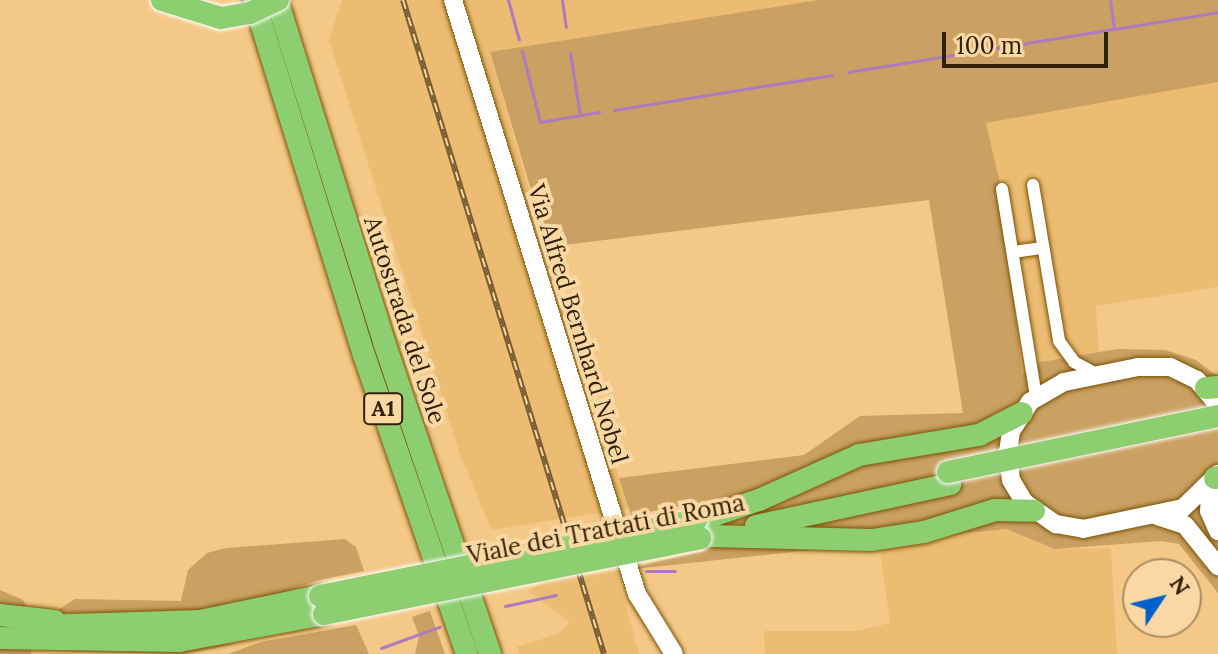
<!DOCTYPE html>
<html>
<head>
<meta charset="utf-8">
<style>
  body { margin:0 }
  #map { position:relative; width:1218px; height:654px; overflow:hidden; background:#f4c886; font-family:Lora,serif }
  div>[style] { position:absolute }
  .built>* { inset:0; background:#ecbc72 }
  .green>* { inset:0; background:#caa162 }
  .stream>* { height:3px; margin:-1.5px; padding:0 1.5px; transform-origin:1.5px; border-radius:1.5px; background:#ae7bbf }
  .roads { filter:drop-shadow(0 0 2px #7b5406) drop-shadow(0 0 2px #7b5406) }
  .street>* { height:12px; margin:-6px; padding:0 6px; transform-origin:6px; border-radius:6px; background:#fff }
  .secondary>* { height:18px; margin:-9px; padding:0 9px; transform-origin:9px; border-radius:9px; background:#fff }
  .highway>* { height:22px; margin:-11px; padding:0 11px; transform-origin:11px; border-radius:11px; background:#8dce71 }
  .rail>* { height:6px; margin-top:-3px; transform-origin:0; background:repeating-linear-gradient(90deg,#fbd7a3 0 9px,#775d33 0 18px); box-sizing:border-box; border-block:2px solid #775d33 }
  .bridges { filter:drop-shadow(0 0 2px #fff) drop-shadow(0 0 2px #fff) }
  .highway-bridge>* { height:22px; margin:-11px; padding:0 11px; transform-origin:11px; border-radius:11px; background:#8dce71 }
  span { translate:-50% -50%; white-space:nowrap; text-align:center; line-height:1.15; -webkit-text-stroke:8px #fbd7a3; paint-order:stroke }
  .shield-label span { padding:2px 6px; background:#fbd7a3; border:2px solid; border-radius:6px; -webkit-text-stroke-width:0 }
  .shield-label { font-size:22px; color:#312004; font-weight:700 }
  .street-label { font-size:24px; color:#312004 }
  .north { position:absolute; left:1122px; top:558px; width:80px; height:80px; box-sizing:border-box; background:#fbd7a3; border:2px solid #aa8e63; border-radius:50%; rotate:55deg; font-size:22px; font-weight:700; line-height:32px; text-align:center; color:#312004 }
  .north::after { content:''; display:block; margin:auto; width:28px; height:36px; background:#0161ca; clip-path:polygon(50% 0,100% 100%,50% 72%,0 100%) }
  .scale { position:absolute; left:942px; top:32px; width:166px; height:36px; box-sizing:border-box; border:4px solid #312004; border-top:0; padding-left:10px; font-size:24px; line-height:28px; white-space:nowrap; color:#312004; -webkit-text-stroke:6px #fbd7a3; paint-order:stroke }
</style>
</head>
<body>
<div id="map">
  <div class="built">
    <div style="clip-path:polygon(342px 0,818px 0,490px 53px,553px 273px,629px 508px,491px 530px,459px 451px,329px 40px)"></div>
    <div style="clip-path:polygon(1218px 82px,1218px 287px,1096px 306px,1099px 352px,1041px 362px,1022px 374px,1001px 188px,985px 122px)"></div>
    <div style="clip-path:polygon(1006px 529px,1055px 549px,1111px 548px,1117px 654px,765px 654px,764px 631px,858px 631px,890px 623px,879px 543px)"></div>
    <div style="clip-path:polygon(616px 571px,639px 654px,519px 654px,517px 647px,560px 633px,570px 622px,528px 591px,546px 580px)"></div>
  </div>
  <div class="green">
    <div style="clip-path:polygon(818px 0,1218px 0,1218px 82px,986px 123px,1001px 188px,1022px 374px,1041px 362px,1117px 349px,1165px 350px,1196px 360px,1218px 377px,1218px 593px,1179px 544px,1161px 541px,1055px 549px,1006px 529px,616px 571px,704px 551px,693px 504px,631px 515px,619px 478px,804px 455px,860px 416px,963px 413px,929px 200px,548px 247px,490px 52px)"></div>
    <div style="clip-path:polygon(345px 539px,356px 547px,364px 571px,315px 581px,265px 600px,178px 613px,53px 613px,75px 599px,181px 601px,188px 570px,207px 553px,226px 548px)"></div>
    <div style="clip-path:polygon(0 590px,23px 600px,32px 617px,31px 654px,0 654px)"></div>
    <div style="clip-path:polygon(430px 611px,445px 654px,415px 654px,419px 636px,412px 617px)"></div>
    <div style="clip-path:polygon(356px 625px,369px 654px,228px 654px,261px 642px)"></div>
    <div style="clip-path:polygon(237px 644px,186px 654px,53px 651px,90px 650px)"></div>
  </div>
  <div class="stream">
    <div style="left:508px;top:0;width:41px;rotate:74.6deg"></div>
    <div style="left:562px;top:0;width:27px;rotate:82deg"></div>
    <div style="left:1110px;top:0;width:27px;rotate:82deg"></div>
    <div style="left:522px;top:51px;width:73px;rotate:75.8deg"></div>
    <div style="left:540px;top:122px;width:60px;rotate:-9.6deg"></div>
    <div style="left:570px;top:53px;width:63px;rotate:80.8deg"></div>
    <div style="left:848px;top:72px;width:375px;rotate:-9.2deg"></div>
    <div style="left:614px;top:110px;width:221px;rotate:-9.1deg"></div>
    <div style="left:646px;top:571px;width:29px"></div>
    <div style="left:505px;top:606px;width:52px;rotate:-12.2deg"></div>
    <div style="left:381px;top:648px;width:62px;rotate:-19.9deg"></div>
    <div style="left:361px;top:654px;width:1px"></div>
  </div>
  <div class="roads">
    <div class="street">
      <div style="left:1033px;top:185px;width:158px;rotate:80.5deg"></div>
      <div style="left:1059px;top:341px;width:26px;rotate:54deg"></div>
      <div style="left:1074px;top:362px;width:26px;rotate:28deg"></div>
      <div style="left:1002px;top:189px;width:211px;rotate:80.7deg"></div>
      <div style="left:1013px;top:252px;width:30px;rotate:-8deg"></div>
    </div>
    <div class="secondary">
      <div style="left:453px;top:0;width:622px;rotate:72.79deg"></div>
      <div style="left:637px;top:594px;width:70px;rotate:58.3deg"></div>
      <div style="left:1218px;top:405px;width:33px;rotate:-130deg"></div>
      <div style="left:1197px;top:380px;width:30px;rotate:-154deg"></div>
      <div style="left:1170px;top:367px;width:32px;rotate:180deg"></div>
      <div style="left:1138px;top:367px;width:76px;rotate:168.5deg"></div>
      <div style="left:1064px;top:382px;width:39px;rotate:150deg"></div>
      <div style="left:1030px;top:402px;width:35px;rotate:123deg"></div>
      <div style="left:1011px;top:431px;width:21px;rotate:98deg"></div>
      <div style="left:1008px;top:452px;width:28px;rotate:84deg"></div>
      <div style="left:1011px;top:480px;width:26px;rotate:59deg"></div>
      <div style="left:1024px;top:502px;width:39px;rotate:35deg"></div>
      <div style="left:1056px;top:524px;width:27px;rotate:10deg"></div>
      <div style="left:1083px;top:529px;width:102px;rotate:-11.9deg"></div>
      <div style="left:1183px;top:508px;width:49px;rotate:-44.2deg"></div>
      <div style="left:1210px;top:486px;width:25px;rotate:92deg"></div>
      <div style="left:1209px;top:511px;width:22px;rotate:66deg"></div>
      <div style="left:1157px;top:516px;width:29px;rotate:18deg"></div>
      <div style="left:1185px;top:525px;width:53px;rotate:51.2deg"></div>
    </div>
    <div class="highway">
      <div style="left:254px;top:0;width:372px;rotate:72.8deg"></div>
      <div style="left:364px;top:355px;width:316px;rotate:71deg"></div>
      <div style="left:277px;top:0;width:358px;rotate:72.6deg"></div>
      <div style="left:384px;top:342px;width:330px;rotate:71.2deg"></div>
      <div style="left:1206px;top:388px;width:12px;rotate:-5deg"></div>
      <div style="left:1215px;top:478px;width:3px;rotate:-18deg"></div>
      <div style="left:706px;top:518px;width:56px;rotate:-18.8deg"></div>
      <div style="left:759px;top:500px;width:110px;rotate:-24.2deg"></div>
      <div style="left:859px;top:455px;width:122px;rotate:-9.5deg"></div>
      <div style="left:979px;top:435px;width:48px;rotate:-27.1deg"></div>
      <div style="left:756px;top:526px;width:199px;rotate:-12.2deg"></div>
      <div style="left:711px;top:536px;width:161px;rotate:1.4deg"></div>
      <div style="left:872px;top:540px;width:53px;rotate:-8.7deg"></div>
      <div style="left:924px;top:532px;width:74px;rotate:-17.2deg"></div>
      <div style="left:995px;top:510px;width:39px;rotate:1deg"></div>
      <div style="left:0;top:615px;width:55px;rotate:6.2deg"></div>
      <div style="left:41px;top:626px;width:159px;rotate:-1.8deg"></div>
      <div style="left:200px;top:621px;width:123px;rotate:-11.8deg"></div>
      <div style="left:0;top:638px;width:179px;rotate:1deg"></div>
      <div style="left:179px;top:641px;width:147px;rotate:-10.5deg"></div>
    </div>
  </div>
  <div class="rail">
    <div style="left:403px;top:0;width:684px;rotate:72.92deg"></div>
  </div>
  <div class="bridges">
    <div class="highway-bridge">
      <div style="left:162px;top:0;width:62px;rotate:17deg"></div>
      <div style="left:221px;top:18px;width:29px;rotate:-10deg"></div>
      <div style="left:250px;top:13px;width:31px;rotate:-25deg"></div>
      <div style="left:948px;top:472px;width:276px;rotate:-11.7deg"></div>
      <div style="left:320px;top:596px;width:384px;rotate:-11.4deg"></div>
      <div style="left:324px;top:614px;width:384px;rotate:-11.4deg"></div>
    </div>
  </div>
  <div class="shield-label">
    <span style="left:383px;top:409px">A1</span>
  </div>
  <div class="street-label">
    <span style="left:405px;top:320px;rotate:72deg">Autostrada del Sole</span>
    <span style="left:578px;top:324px;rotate:73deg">Via Alfred Bernhard Nobel</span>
    <span style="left:606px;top:529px;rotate:-11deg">Viale dei Trattati di Roma</span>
  </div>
  <div class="north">N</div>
  <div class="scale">100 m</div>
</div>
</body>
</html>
